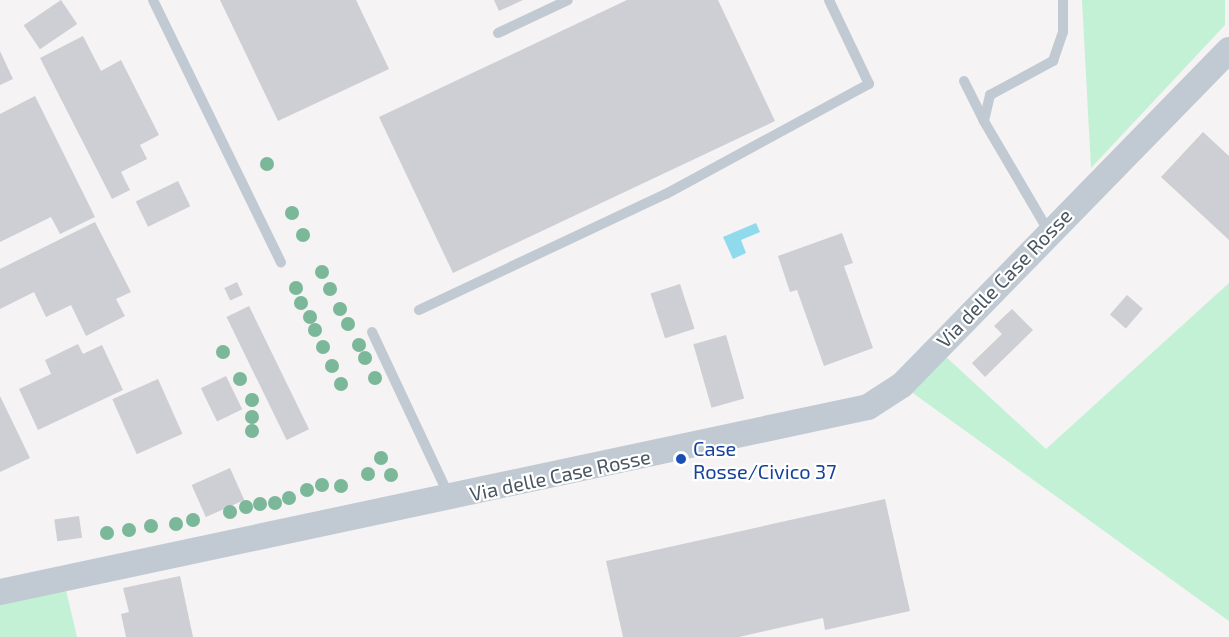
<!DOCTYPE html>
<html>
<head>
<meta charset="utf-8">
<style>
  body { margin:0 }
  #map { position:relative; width:1229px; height:637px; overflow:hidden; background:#f5f3f3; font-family:"Exo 2",sans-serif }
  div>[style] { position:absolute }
  .green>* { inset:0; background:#c3f1d5 }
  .water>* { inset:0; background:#90daee }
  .building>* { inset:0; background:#cdcfd5; transform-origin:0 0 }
  .service>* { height:10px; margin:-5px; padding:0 5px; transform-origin:5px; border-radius:5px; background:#c1cad2 }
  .tertiary>* { height:26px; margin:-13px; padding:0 13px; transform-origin:13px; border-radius:13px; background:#c1cad2 }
  .trees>* { width:14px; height:14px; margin:-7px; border-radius:50%; background:#7bb799 }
  .dots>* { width:16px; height:16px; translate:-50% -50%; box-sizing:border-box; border:3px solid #fff; border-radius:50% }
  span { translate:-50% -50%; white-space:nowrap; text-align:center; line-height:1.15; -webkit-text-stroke:4.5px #fff; paint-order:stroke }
  .street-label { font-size:20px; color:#4a5661 }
  .transit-label { font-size:20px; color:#164399 }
  .left { translate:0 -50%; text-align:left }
</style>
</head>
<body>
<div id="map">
  <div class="green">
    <div style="clip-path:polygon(1082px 0,1225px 0,1225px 25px,1091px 168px)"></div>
    <div style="clip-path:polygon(1229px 283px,1229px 621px,910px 391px,944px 355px,1046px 449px)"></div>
    <div style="clip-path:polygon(64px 582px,77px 637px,0 637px,0 591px)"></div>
  </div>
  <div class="water">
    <div style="clip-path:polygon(756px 223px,760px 232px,741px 240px,746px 253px,733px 259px,723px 237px)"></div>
  </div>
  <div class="building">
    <div style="left:61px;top:0;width:29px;height:45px;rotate:56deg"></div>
    <div style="clip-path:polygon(220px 0,356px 0,389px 69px,278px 121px)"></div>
    <div style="clip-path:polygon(494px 0,523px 0,499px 11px)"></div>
    <div style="clip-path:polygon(627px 0,718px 0,775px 121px,453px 273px,379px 117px)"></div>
    <div style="clip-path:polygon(83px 36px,101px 71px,121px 60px,159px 135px,140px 145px,147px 159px,121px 172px,130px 190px,112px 199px,40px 58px)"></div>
    <div style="clip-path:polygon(0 51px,13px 79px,0 85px)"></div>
    <div style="clip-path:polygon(35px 96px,95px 217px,60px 234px,51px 217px,0 242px,0 114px)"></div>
    <div style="clip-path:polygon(1203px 132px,1229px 156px,1229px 240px,1161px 177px)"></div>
    <div style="left:178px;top:181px;width:28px;height:47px;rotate:64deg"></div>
    <div style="clip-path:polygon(95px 222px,131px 292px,116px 299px,125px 316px,86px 336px,71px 305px,46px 317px,34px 292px,0 309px,0 269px)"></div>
    <div style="clip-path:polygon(842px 233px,853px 263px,844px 266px,873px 348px,824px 366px,797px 290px,790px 292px,778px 256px)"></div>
    <div style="left:237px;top:282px;width:14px;height:14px;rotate:65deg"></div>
    <div style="left:680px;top:284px;width:47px;height:31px;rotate:72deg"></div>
    <div style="left:1127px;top:295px;width:21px;height:26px;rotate:41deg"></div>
    <div style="left:249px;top:306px;width:137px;height:25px;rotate:64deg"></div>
    <div style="clip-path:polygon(1012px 309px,1033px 330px,985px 377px,972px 363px,1002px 334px,994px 326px)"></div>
    <div style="left:726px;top:335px;width:66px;height:34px;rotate:74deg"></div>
    <div style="clip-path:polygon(78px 344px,83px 354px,102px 345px,123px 390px,38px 430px,19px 389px,51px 374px,45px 360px)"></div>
    <div style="left:226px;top:376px;width:37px;height:28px;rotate:64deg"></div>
    <div style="left:158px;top:379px;width:60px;height:50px;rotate:66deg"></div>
    <div style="clip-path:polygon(0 396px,30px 458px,0 472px)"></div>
    <div style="left:230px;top:468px;width:35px;height:42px;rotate:66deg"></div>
    <div style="clip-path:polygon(885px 499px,910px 611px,825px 630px,823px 618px,739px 637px,623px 637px,606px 561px)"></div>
    <div style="left:79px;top:516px;width:22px;height:25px;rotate:82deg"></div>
    <div style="clip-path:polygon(180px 576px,193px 637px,126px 637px,121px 614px,129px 612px,123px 588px)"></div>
  </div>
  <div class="service">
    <div style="left:153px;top:0;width:292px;rotate:64deg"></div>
    <div style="left:498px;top:33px;width:77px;rotate:-25.2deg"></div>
    <div style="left:964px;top:81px;width:45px;rotate:63.4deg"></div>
    <div style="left:1049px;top:232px;width:129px;rotate:-120.4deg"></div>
    <div style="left:984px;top:121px;width:27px;rotate:-77deg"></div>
    <div style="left:990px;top:95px;width:72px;rotate:-28.4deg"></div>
    <div style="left:1053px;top:61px;width:31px;rotate:-71deg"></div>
    <div style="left:1063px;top:32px;width:32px;rotate:-90deg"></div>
    <div style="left:419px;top:310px;width:273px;rotate:-25.2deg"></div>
    <div style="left:666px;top:194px;width:231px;rotate:-28.5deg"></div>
    <div style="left:869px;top:84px;width:93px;rotate:-115.5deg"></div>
    <div style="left:372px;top:332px;width:181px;rotate:64.8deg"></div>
  </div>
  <div class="tertiary">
    <div style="left:0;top:592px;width:887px;rotate:-12.03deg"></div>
    <div style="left:868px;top:407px;width:40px;rotate:-32.9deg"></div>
    <div style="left:902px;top:385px;width:468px;rotate:-45.7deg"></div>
  </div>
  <div class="trees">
    <div style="left:267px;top:164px"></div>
    <div style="left:292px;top:213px"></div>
    <div style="left:303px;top:235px"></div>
    <div style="left:322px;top:272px"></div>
    <div style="left:296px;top:288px"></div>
    <div style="left:330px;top:289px"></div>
    <div style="left:301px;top:303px"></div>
    <div style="left:340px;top:309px"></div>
    <div style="left:310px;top:317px"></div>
    <div style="left:348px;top:324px"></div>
    <div style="left:315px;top:330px"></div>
    <div style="left:359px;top:345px"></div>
    <div style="left:323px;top:347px"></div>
    <div style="left:223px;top:352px"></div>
    <div style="left:365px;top:358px"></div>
    <div style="left:332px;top:366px"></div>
    <div style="left:375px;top:378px"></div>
    <div style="left:240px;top:379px"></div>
    <div style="left:341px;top:384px"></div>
    <div style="left:252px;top:400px"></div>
    <div style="left:252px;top:417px"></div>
    <div style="left:252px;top:431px"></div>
    <div style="left:381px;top:458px"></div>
    <div style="left:368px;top:474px"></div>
    <div style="left:391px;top:475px"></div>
    <div style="left:322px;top:485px"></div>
    <div style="left:341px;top:486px"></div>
    <div style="left:307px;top:490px"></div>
    <div style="left:289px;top:498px"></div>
    <div style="left:275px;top:503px"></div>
    <div style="left:260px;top:504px"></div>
    <div style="left:246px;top:507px"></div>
    <div style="left:230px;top:512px"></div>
    <div style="left:193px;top:520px"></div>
    <div style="left:176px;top:524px"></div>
    <div style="left:151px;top:526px"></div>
    <div style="left:129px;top:530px"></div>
    <div style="left:107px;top:533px"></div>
  </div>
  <div class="dots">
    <div style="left:681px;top:459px;background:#1a4fb4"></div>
  </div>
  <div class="street-label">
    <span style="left:1004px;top:278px;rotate:-46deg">Via delle Case Rosse</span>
    <span style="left:560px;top:475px;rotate:-12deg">Via delle Case Rosse</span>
  </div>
  <div class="transit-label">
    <span class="left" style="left:693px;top:460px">Case<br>Rosse/Civico 37</span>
  </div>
</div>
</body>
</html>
